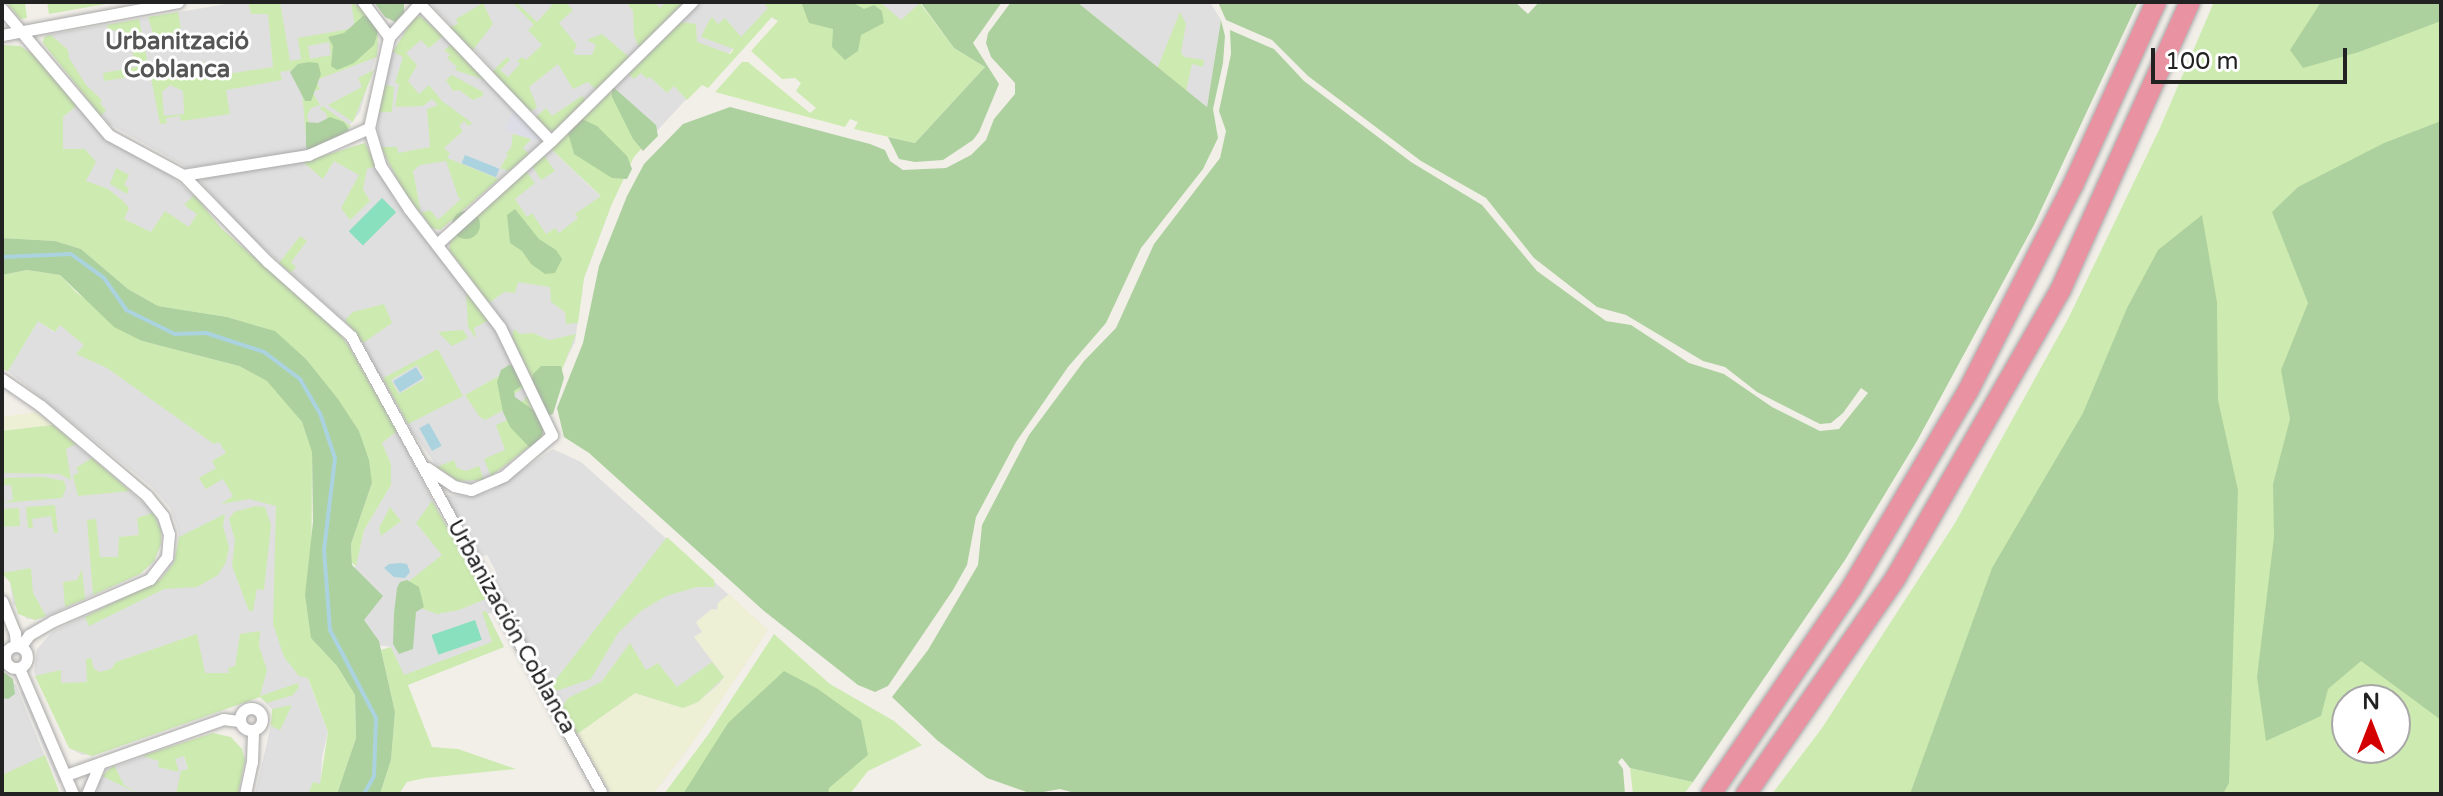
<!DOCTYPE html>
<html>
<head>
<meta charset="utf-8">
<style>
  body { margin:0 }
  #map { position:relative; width:2443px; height:796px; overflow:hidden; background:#f2efe9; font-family:"Varela Round",sans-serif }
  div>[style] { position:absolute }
  .residential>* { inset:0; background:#e0dfdf }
  .farmland>* { inset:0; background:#eef0d5 }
  .grass>* { inset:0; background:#cdebb0; transform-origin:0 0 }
  .forest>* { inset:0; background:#add19e }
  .round { border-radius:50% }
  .pitch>* { inset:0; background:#88e0be; transform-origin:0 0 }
  .parking>* { inset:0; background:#e2e2e2; transform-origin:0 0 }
  .plaza>* { inset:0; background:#dddde8 }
  .water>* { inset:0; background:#aad3df; transform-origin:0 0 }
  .stream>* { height:4px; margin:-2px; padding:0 2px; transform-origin:2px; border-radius:2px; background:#aad3df }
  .roads { filter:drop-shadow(0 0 2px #a9a9a9) drop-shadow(0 0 2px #a9a9a9) }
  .street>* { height:11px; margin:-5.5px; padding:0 5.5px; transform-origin:5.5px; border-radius:5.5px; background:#fff }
  .street>.ring { margin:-5.5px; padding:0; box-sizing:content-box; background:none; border:11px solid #fff; border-radius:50% }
  .highway>* { height:20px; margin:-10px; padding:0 10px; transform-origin:10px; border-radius:10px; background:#e892a2 }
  span { translate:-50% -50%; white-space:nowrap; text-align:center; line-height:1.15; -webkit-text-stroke:6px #fff; paint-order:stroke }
  .street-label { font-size:22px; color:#222 }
  .neighbourhood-label { font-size:24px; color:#555; font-weight:700 }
  .frame { position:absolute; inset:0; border:4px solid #222; pointer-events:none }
  .north { position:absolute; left:2331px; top:684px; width:80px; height:80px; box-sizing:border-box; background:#fff; border:2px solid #a7a7a7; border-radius:50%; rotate:0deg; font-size:22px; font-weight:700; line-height:32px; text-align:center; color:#222 }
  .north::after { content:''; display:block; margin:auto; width:28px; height:36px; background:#d40000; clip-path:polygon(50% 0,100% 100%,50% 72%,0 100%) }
  .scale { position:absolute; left:2151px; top:48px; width:196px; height:36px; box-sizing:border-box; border:4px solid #222; border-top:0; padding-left:10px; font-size:24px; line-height:28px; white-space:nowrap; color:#222; -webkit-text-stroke:6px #fff; paint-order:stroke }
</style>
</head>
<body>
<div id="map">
  <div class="residential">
    <div style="clip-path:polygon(238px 2px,356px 2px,378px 36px,379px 45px,360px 112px,342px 134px,307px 150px,188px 168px,109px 124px,43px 41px,46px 35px)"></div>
    <div style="clip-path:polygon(429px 2px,684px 2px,552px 131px)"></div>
    <div style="clip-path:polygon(700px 2px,794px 2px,778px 21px,765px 14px,656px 132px,613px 89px)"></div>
    <div style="clip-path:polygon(875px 2px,922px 2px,901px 20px)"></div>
    <div style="clip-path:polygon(1077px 2px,1210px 2px,1221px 20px,1207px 107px)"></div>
    <div style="clip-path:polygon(417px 17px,425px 18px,541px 139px,540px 144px,440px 230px,432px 228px,403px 190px,387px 161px,378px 133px,377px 112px,389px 60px,405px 30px)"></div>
    <div style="clip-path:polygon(79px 104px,111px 143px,168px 173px,203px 204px,189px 228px,151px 233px,124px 219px,103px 188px,62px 178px,63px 117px)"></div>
    <div style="clip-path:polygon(365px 143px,395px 200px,496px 329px,538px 422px,509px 464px,487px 478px,467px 483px,442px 473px,412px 432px,354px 330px,245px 231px,201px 182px,204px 178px,307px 161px)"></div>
    <div style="clip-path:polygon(551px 149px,611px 206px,584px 278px,575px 342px,544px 404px,506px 326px,447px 243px)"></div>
    <div style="clip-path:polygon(38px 320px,54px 332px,60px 325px,292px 460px,322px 672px,308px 679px,328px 732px,322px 757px,320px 794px,255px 794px,273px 717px,272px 709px,260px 697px,98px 754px,83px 755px,69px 748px,34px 672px,37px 649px,52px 632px,160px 580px,176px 556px,179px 533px,171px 509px,152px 487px,8px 371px)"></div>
    <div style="clip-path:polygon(53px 425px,147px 506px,160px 524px,161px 544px,154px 561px,140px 574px,43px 618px,27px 619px,13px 604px,10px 582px,2px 573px,2px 431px)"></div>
    <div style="clip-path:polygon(397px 431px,449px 533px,496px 610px,488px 614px,504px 647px,407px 684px,391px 647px,338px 639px,364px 530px,391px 485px,391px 464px,381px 443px)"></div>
    <div style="clip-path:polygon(553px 449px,581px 462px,768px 630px,691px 745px,653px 794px,611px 794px,490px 580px,496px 572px,487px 555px,478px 557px,442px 495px,473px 496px,491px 491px)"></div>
    <div style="clip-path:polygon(2px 675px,16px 685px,60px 794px,2px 794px)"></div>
    <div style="clip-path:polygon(180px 744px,196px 794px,97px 794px,99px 782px,108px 769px)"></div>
  </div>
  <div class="farmland">
    <div style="clip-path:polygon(37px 412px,53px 425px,2px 431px,2px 417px)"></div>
    <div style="clip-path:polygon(729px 594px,768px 630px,691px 745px,653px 794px,611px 794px,577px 734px,635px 693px,683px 708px,698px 702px,719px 684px,724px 677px,694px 637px,702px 632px,696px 622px,712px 609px,717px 610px,718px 603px)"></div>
  </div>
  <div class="grass">
    <div style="clip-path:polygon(6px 2px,32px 2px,25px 3px,27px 18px,20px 19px)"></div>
    <div style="clip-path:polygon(47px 2px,117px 2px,49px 14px)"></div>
    <div style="clip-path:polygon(evenodd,248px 2px,280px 2px,290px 61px,301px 59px,298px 38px,355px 28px,351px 2px,364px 10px,378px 36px,377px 57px,316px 80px,320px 89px,312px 92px,320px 105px,311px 108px,307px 116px,310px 125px,328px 122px,326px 113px,320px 109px,322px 106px,351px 126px,342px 134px,307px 150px,302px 90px,294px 70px,280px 72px,282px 80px,226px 90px,230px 114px,181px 121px,180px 116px,166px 118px,167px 123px,160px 124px,151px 78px,157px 79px,160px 72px,174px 70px,174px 77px,185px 75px,183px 69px,186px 66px,204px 62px,207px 77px,273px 67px,268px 14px,251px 14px,248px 2px,329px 42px,331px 55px,310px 59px,308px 46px,329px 42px,248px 2px,170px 85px,183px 91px,184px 114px,164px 116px,162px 92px,170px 85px)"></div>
    <div style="clip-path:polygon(512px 2px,516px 2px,537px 22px,555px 2px,565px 2px,573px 10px,559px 23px,577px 45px,573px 52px,576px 55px,592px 55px,596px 45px,587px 40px,602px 34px,629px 57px,596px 90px,588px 82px,573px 89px,558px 64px,529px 87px,537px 107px,530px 112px,492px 72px,507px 57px,510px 60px,500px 70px,508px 77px,520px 64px,517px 61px,522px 57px,526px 60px,542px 45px,528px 30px,534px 25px)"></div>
    <div style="clip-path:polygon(626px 2px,654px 2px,660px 8px,666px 2px,684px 2px,639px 47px,634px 36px,633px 11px)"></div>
    <div style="clip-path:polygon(763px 2px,880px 2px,901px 20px,920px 3px,954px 48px,985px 67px,915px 143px,854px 129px,858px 122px,850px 119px,845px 127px,715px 92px,742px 62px,748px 62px,810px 113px,816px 108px,796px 91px,801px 83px,795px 78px,782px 79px,751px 51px,778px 21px,772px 17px,708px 88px,702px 85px,687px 100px,674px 86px,667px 93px,650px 77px,647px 79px,641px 73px,634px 79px,629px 74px,681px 22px,696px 24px,697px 42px,730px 54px,734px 49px,701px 37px,710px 19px,712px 17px,718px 24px,725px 18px,741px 37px,768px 8px)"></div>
    <div style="clip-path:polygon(evenodd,2214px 2px,2441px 2px,2441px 794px,1772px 794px,1822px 728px,1955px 523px,2069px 317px,2159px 130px,2214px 2px,2347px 700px,2395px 700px,2395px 748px,2347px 748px,2347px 700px)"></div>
    <div style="clip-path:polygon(483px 3px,493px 24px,472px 51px,449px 27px,458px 24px,456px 19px)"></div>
    <div style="clip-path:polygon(178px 12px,182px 35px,166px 38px,167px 46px,157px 46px,148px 17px)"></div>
    <div style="clip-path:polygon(1180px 12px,1186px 24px,1181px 52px,1184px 57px,1204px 60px,1203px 67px,1192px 64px,1186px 91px,1157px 69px)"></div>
    <div style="clip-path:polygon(evenodd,420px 16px,443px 36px,429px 48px,421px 40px,406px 53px,417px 65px,408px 81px,419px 94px,429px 85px,442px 101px,472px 123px,469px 126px,464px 121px,459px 126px,463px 131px,444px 148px,450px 153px,447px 158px,499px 179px,440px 230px,432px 228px,403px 190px,381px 147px,397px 147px,398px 153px,430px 147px,427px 109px,438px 105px,432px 99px,423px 106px,395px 107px,399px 84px,395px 83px,403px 57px,393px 52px,413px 19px,420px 16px,446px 161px,459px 199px,462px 198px,438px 220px,430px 210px,421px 213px,413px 171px,420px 165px,446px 161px)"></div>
    <div style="clip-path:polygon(139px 19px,150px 74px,104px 81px,103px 73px,136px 67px,130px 41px,119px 42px,115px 30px,108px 31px,107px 25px)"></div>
    <div style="clip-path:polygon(51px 35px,68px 50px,69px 58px,86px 85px,102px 100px,100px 103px,106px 110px,101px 116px,43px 43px,44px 37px)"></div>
    <div style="clip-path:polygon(2px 45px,20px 46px,37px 57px,79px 104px,63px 117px,63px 149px,85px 149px,96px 162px,86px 181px,108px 189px,123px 201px,129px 208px,124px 219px,151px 232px,165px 211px,189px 227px,197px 214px,184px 205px,194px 195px,221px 228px,338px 332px,350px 348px,397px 431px,382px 443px,391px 464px,391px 485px,364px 530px,356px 566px,352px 563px,351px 544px,372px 483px,359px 431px,306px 359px,274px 331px,227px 317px,158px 306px,128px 289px,81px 249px,55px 241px,2px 238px)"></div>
    <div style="clip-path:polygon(451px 45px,485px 80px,455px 70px,457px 67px,447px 58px,450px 55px,444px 50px)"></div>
    <div style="clip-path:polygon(374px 70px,353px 122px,328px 105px,362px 87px,358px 78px)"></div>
    <div style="clip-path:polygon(452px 75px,483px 92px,483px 96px,473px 100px,459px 90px,453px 91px,446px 80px)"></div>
    <div style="clip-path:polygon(382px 84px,394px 87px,392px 112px,377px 112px)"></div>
    <div style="clip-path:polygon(613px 89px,656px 132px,634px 157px,611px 206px,584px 278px,578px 323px,566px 324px,565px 312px,551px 302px,550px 287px,518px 282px,515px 293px,504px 292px,489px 303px,449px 250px,451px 237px,526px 171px,535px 183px,515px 199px,527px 217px,532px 213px,546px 234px,555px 228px,559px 233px,578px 218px,575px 214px,601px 196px,551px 149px)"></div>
    <div style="clip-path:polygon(582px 96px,586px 101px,556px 130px,547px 130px,536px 117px,546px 108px,552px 116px)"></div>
    <div style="clip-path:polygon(513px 134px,531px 139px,523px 148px,529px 154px,509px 171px,500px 168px,508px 155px,506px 153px,511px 148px)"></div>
    <div style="clip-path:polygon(365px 143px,376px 166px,367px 169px,363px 189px,370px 201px,350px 220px,341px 208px,359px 175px,334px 161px,323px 179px,303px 162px)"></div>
    <div style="clip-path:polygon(544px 155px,555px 171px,541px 180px,532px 166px)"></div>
    <div style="clip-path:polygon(116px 168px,129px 175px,124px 185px,129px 188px,127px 194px,110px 184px)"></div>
    <div style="clip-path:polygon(300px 236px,307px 241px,291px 262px,296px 267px,291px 273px,279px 263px)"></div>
    <div style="clip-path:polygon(27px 270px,60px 275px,77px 293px,142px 341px,239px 366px,268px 381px,302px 422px,312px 451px,311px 638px,337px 666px,355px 695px,356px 738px,337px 794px,308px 794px,313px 782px,320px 784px,328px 732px,308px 678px,299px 676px,284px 657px,273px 624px,276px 506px,249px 499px,221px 504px,233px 496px,223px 479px,206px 489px,199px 478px,216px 468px,212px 461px,226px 453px,219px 442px,214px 444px,107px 368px,76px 354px,84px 345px,60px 325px,55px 332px,38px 321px,8px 371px,2px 369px,2px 275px)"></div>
    <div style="clip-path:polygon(466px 290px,489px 320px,474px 328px,476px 339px,468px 327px)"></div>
    <div style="clip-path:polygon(384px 304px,392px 323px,363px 343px,345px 320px,353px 312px)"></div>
    <div style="clip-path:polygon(514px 329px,520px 334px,533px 333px,549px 340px,576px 334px,549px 403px,543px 402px,512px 337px)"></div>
    <div style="clip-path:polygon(463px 330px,468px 338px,452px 346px,438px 332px)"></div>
    <div style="clip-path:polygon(evenodd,438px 349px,463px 396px,408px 424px,383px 378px,438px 349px,417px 365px,425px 379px,399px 394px,391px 380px,417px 365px)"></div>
    <div style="clip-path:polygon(515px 367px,524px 388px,515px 393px,502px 411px,485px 420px,480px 417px,465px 395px)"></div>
    <div style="clip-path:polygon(527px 396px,538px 422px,533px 444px,491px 476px,484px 459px,505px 450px,496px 425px,507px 420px)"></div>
    <div style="clip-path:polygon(53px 425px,76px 444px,66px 449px,71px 480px,60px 474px,2px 473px,2px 431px)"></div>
    <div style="clip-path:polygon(92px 458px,130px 491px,78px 496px,73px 476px,79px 472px,76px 468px)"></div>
    <div style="clip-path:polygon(454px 460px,457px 468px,466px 471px,479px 466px,484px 480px,458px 481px,437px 467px)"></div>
    <div style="clip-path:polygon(44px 477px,64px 481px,66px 488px,62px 498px,2px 503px,13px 500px,11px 485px,2px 485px,2px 478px)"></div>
    <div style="clip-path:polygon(432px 501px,488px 598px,459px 610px,437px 614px,418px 607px,403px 586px,442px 555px,416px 523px)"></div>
    <div style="clip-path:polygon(55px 505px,58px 533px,54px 533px,51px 516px,32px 519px,33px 528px,28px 528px,26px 507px)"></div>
    <div style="clip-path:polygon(256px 506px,265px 507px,271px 525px,264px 590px,257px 589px,253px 611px,249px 611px,232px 566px,235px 540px,229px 519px,234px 512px)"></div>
    <div style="clip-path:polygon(390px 507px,401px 521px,381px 536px,379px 528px)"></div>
    <div style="left:19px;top:508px;width:18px;height:17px;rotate:87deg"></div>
    <div style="clip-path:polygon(153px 513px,161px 531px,161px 544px,154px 561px,140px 574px,93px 595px,87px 520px,96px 519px,100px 557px,118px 557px,119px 537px,139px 535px,137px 518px)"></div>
    <div style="clip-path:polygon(225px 514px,223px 526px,229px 547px,226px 562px,218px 575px,197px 587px,164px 589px,89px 626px,85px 617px,160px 580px,174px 563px,179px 537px)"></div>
    <div style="clip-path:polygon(667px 537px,714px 580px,715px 587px,697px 587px,666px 596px,641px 611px,618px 633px,591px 679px,553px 692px,550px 687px)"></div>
    <div style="clip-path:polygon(31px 568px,33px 593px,46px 616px,35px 620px,18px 614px,10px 582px,2px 573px)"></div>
    <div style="clip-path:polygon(82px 569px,85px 599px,65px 607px,63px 582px,77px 580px)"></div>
    <div style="clip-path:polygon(486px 611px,504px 647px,408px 685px,432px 747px,458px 749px,516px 769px,425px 778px,407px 782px,399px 794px,380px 794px,391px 760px,395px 712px,381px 650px,391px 647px,404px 675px,492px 642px,482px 612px)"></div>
    <div style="clip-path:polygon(260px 631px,259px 646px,267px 670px,260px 696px,298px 683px,299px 687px,293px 695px,267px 703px,260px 697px,92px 756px,69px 748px,35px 676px,61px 670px,61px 683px,87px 682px,86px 659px,91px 658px,94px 669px,100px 672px,111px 669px,116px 662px,197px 634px,205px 673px,229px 673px,228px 668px,235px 666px,240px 634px)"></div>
    <div style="clip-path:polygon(774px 634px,830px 684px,894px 721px,922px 745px,868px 771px,850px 794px,664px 794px,710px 732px)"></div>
    <div style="clip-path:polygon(630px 643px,646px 670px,658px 663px,677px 687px,712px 662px,724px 677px,698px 702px,683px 708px,635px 693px,577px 734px,562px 707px,568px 698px,601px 682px)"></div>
    <div style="clip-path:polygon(292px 705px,280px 730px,271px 726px,272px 709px)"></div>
    <div style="clip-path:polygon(213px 733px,231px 737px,242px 749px,245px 760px,238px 794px,176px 794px,181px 771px,188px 769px,184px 756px,175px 759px,179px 772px,158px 767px,159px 761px,142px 756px)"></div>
    <div style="clip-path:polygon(45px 755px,60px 794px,2px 794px,2px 775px)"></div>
    <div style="clip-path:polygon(114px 765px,124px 785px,139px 794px,102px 776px)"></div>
    <div style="clip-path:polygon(1630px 768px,1693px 782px,1684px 794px,1633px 794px)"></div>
  </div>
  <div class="forest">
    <div style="clip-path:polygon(374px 2px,404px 2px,404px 13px,395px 22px,385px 17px)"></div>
    <div style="clip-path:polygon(801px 2px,852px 2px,864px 9px,874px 5px,882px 11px,884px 23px,861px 35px,858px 51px,845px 60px,832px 47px,833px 29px,809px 23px)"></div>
    <div style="clip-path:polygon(1002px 2px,973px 43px,999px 84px,979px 132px,973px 140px,943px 160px,915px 162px,899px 159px,888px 137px,915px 143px,985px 67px,954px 48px,921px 3px)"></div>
    <div style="clip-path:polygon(1011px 2px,1077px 2px,1207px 107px,1221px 20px,1225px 36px,1223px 63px,1213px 109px,1218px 138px,1203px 169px,1141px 248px,1106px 323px,1068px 367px,1016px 442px,976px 517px,967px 565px,953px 590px,888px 686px,875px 692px,858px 685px,764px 611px,589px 453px,564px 437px,557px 408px,583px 343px,599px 266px,627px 196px,644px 164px,683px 124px,730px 107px,870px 144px,885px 150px,890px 161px,903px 170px,946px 168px,971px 155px,986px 140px,994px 119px,1015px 94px,1015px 83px,991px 57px,986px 43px,988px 33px)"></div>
    <div style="clip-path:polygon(1218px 2px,1515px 2px,1528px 14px,1539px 2px,2138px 2px,2034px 225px,1917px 441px,1845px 560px,1693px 782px,1630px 768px,1622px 758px,1618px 762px,1623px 769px,1625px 794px,1079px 794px,1060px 789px,1032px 794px,987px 778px,938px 741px,892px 697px,928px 650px,978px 565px,982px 525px,1029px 435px,1084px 361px,1116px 328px,1154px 244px,1220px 158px,1226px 131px,1219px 111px,1231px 54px,1230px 30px,1274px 49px,1304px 81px,1411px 162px,1482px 205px,1537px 271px,1606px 321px,1631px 325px,1689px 363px,1724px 374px,1772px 407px,1820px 431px,1839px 429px,1868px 393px,1861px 388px,1843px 413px,1831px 423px,1820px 424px,1757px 392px,1725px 367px,1703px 361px,1626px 315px,1597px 307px,1534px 258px,1486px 198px,1421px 161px,1308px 76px,1272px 40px,1226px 20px)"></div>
    <div style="clip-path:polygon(2321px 2px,2441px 2px,2441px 21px,2359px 52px,2303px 68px,2290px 50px)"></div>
    <div style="clip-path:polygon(363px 16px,371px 17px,375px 23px,378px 32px,374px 45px,354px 63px,337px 70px,331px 66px,333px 46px,328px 37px,344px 33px)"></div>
    <div style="clip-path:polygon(309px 62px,318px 63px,321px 74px,311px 101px,305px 101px,290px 72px,298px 64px)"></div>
    <div style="clip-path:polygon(612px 86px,656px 125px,658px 136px,643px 151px,633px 139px,612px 97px)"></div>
    <div style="clip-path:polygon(330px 117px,344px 122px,349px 130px,314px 150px,306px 148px,306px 122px,318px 123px)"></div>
    <div style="clip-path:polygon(582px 119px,597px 126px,627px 156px,632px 169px,627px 179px,612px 178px,574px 154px,567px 129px)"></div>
    <div style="clip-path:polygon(2441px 121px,2441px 720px,2361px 661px,2328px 689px,2321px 716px,2266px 741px,2257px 677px,2274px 537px,2273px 484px,2290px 419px,2281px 370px,2308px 303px,2272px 212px,2298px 187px,2384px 143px)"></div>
    <div style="clip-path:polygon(515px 209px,539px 239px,556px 250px,562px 259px,555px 273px,545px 274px,531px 264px,522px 251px,510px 243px,507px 215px)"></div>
    <div class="round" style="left:452px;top:211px;width:28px;height:28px"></div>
    <div style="clip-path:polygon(2202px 215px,2217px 302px,2218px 400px,2238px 490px,2229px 783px,2223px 794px,1910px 794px,1992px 568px,2083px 413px,2127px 308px,2158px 250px)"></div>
    <div style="clip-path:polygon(2px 238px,55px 241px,81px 249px,128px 289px,158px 306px,227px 317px,275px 331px,306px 359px,338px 399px,359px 431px,369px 460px,372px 483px,351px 544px,352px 565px,383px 596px,364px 620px,379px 641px,395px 712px,391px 760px,380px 794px,337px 794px,356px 738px,355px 695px,337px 666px,311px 638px,305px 595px,313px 522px,312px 452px,302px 422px,267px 381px,239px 366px,142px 341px,114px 327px,60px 275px,27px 270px,2px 275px)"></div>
    <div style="clip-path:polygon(509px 365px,517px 366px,525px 383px,514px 391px,515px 397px,540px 415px,544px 428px,541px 441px,531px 449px,510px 427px,503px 412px,497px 382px,501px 370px)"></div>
    <div style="clip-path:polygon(541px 366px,561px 366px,564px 378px,553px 414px,546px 416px,532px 386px,533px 374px)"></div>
    <div style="clip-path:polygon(407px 580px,419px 587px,424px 607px,416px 612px,413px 649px,399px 654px,393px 644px,394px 613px,397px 588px,400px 582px)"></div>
    <div style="clip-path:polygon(2px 671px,13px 679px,15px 694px,8px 699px,2px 698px)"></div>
    <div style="clip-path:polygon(784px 671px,818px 689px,861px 720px,868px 755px,829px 788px,828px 794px,683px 794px,728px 723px)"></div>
  </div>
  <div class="pitch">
    <div style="left:382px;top:198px;width:20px;height:47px;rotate:45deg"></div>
    <div style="left:475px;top:620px;width:21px;height:46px;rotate:71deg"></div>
  </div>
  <div class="parking">
    <div style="left:23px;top:691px;width:99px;height:3px;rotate:67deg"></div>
  </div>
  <div class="plaza">
    <div style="clip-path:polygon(513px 109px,540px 138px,541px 142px,505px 130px)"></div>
  </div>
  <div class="water">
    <div style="left:465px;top:155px;width:37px;height:9px;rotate:22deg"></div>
    <div style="left:416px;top:367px;width:13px;height:27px;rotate:58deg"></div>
    <div style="left:429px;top:423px;width:26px;height:11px;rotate:61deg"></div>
    <div style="clip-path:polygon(401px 563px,407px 564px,410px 572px,405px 578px,394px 577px,384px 568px,389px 564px)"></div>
  </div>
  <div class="stream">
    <div style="left:2px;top:257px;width:69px;rotate:-2.5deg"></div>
    <div style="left:71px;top:254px;width:41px;rotate:36deg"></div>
    <div style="left:104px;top:278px;width:39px;rotate:55deg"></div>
    <div style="left:126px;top:310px;width:55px;rotate:26.1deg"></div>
    <div style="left:175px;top:334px;width:31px;rotate:-2deg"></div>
    <div style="left:206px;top:333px;width:61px;rotate:18.1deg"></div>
    <div style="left:264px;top:352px;width:45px;rotate:36.9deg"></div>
    <div style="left:300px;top:379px;width:39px;rotate:60deg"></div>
    <div style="left:320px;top:413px;width:47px;rotate:71.6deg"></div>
    <div style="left:335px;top:458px;width:93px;rotate:96.8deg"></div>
    <div style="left:324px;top:550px;width:80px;rotate:85.7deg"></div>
    <div style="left:330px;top:630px;width:99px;rotate:62.4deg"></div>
    <div style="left:376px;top:718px;width:58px;rotate:92deg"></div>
    <div style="left:374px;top:776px;width:21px;rotate:119deg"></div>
  </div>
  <div class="roads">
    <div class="street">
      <div style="left:363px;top:2px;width:44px;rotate:53.4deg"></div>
      <div style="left:418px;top:2px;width:192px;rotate:46.3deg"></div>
      <div style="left:551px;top:141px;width:152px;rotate:137.9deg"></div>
      <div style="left:2px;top:9px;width:165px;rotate:49.7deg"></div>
      <div style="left:109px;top:135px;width:84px;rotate:28.4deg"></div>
      <div style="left:183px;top:175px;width:122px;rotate:45.7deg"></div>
      <div style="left:268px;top:262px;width:111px;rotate:41.7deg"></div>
      <div style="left:351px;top:336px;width:520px;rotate:61.27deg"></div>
      <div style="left:2px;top:35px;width:179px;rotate:-10.6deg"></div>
      <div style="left:369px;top:128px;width:39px;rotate:73deg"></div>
      <div style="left:380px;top:165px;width:53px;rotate:56.6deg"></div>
      <div style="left:409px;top:209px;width:149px;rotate:52.4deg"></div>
      <div style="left:500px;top:327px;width:120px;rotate:64.3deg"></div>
      <div style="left:552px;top:435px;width:63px;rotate:139.5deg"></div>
      <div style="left:504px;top:476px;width:36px;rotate:157deg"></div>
      <div style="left:471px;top:490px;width:17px;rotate:-167deg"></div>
      <div style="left:454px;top:486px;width:32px;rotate:-146deg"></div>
      <div style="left:551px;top:141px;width:198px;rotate:-44.6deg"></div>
      <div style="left:183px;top:175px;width:127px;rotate:-9.1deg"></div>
      <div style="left:308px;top:155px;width:67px;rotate:-23.9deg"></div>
      <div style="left:369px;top:128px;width:93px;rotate:-77.6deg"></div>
      <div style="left:389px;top:37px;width:47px;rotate:-47.6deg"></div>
      <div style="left:2px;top:379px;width:47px;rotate:34.7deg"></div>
      <div style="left:41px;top:406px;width:139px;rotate:40.3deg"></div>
      <div style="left:147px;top:496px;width:26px;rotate:51deg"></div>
      <div style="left:163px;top:516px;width:19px;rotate:72deg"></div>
      <div style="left:169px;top:534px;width:23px;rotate:95deg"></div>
      <div style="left:167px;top:557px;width:28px;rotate:128deg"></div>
      <div style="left:150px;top:579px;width:106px;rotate:156.6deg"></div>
      <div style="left:53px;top:621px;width:28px;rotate:150deg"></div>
      <div style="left:29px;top:635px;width:14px;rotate:126deg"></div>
      <div style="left:2px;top:601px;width:35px;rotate:68deg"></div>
      <div style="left:15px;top:633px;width:13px;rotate:86deg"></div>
      <div class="ring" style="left:5px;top:646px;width:11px;height:11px"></div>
      <div style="left:19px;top:668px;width:137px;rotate:66.8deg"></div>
      <div class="ring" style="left:240px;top:708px;width:11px;height:11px"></div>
      <div style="left:66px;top:775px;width:167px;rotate:-19.6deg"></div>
      <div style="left:223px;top:719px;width:16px;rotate:7deg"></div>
      <div style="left:87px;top:794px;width:34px;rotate:-67deg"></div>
      <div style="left:245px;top:794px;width:33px;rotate:-78deg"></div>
      <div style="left:252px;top:762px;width:31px;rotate:-88deg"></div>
    </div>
    <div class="highway">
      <div style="left:1711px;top:794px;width:250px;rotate:-55.7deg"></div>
      <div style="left:1852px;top:587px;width:228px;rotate:-59.4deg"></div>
      <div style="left:1968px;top:391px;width:231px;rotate:-63deg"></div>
      <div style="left:2073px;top:185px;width:201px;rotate:-65.6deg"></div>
      <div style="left:1746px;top:794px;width:264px;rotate:-55.3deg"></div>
      <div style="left:1896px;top:577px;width:330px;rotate:-60.2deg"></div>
      <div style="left:2060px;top:291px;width:317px;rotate:-65.8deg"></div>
    </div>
  </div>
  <div class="street-label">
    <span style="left:511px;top:627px;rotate:61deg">Urbanización Coblanca</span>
  </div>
  <div class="neighbourhood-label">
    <span style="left:177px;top:56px">Urbanització<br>Coblanca</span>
  </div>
  <div class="frame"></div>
  <div class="north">N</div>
  <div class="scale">100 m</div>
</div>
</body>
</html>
